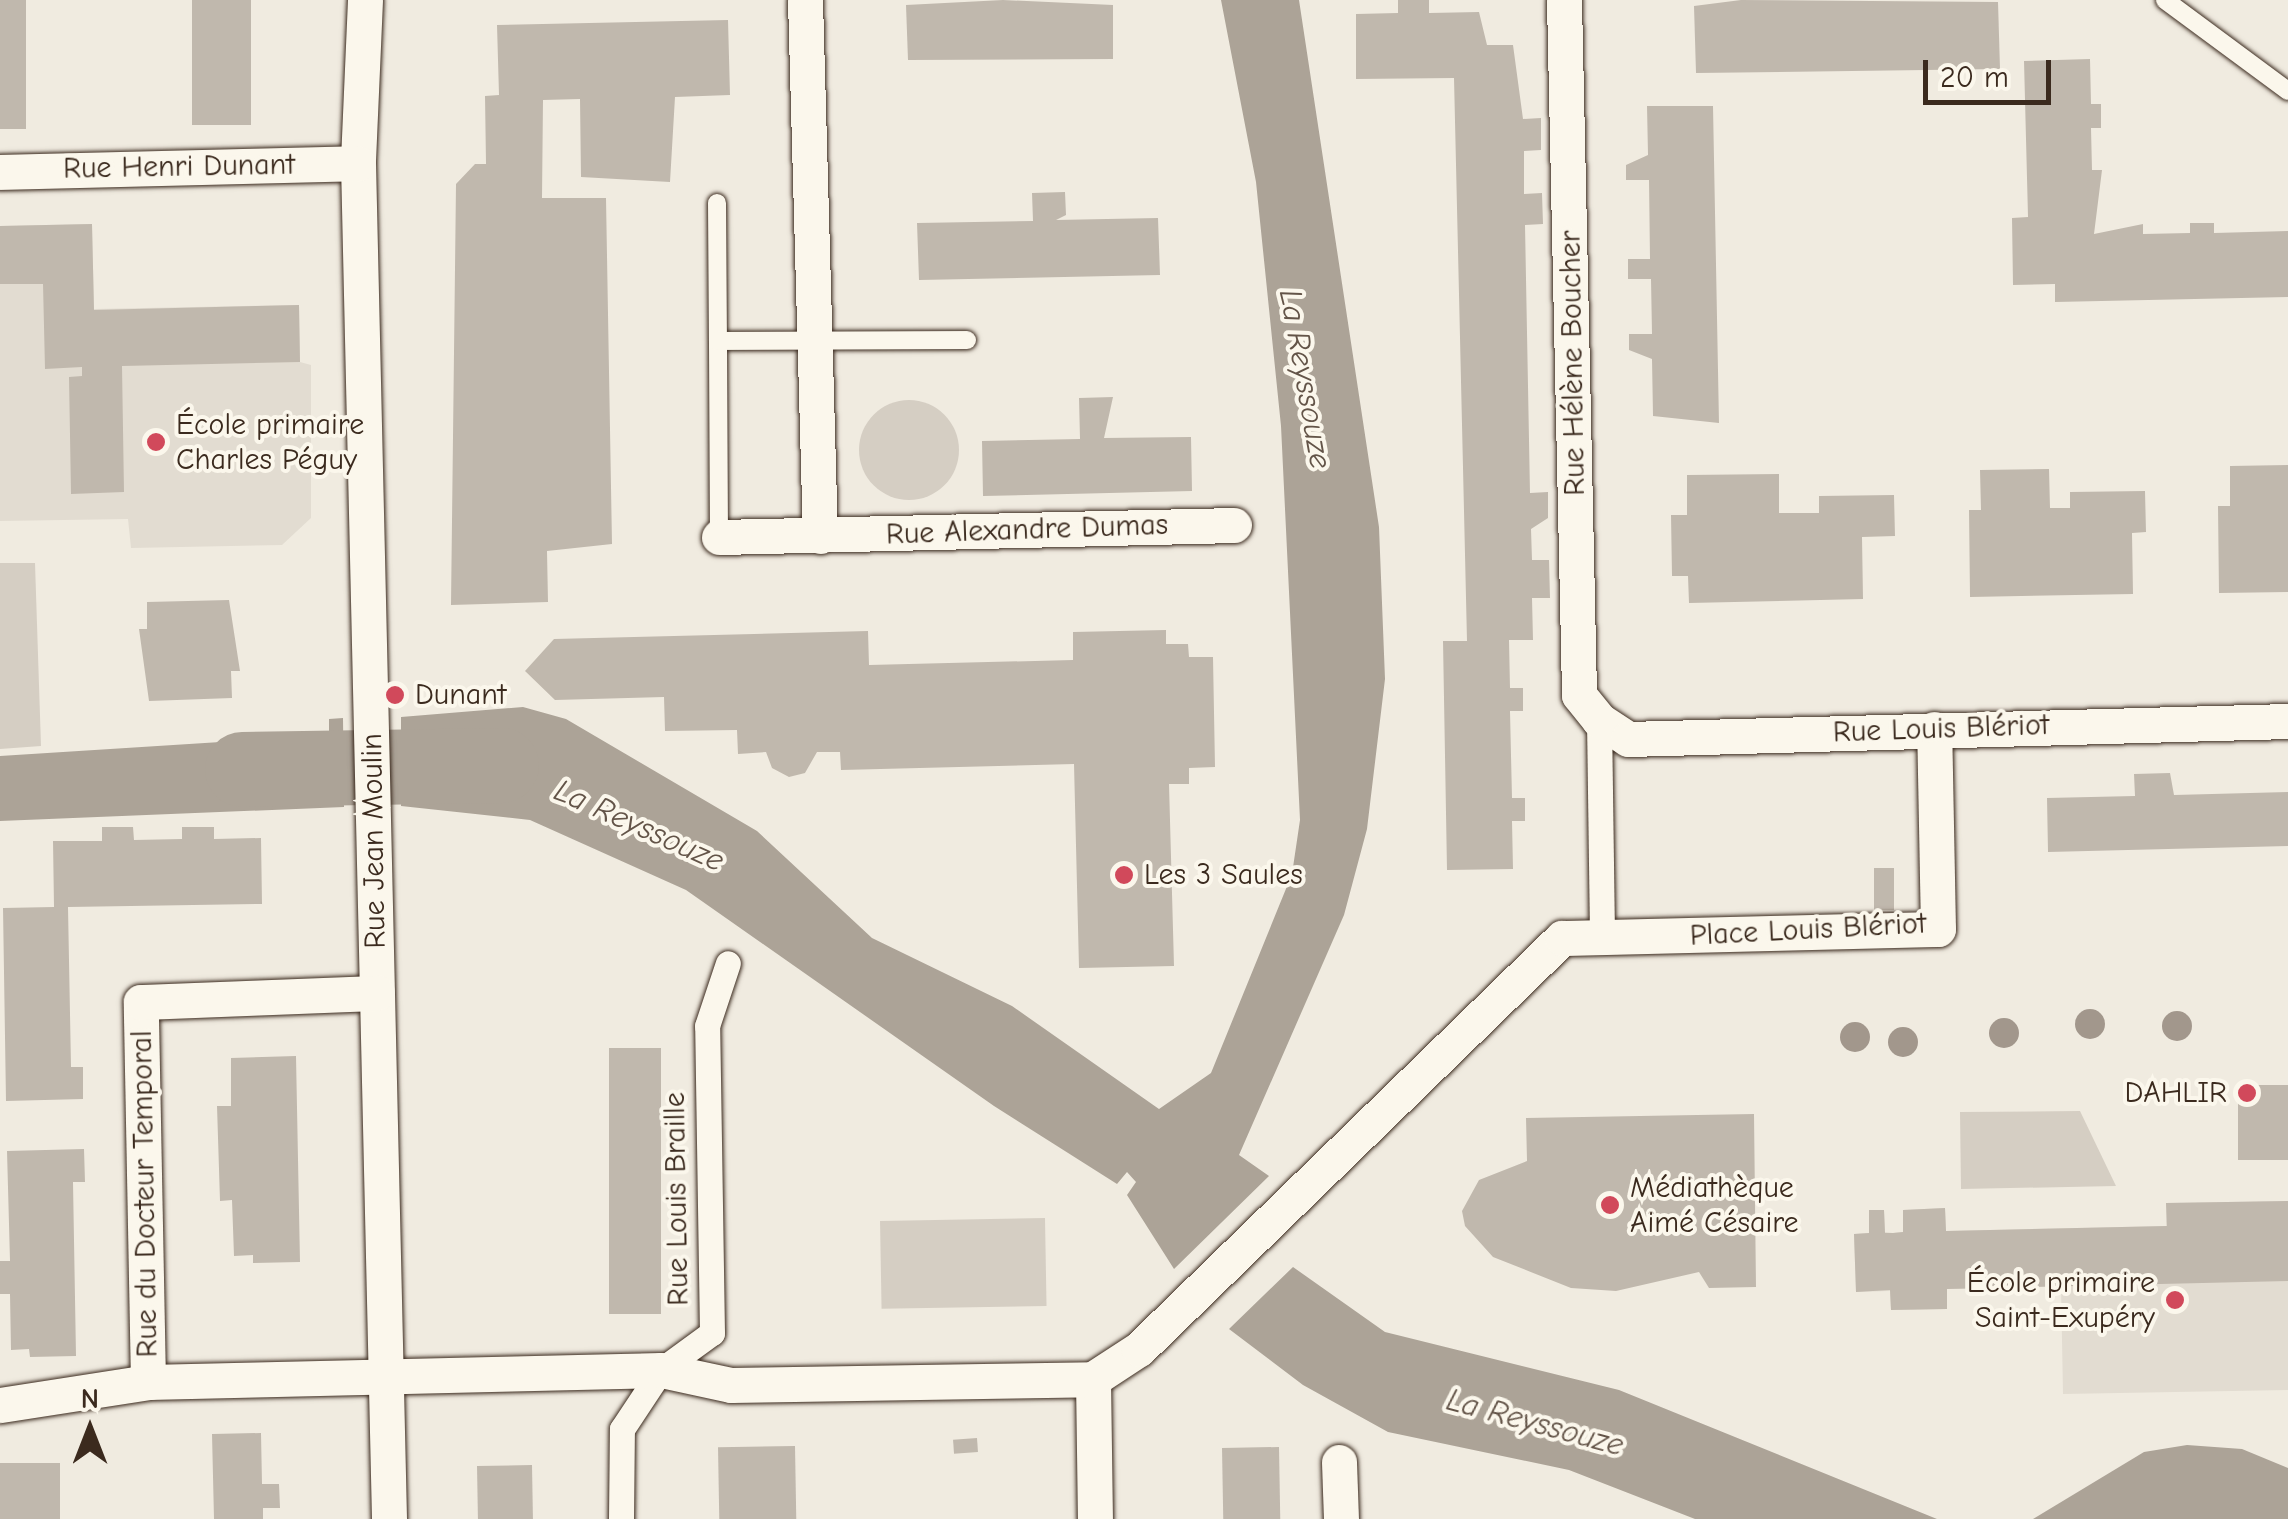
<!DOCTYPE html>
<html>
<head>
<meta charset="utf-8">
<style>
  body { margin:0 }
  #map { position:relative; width:2288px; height:1519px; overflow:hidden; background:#f0ebe0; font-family:"Comic Neue",sans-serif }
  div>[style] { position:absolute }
  .built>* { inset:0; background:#e2dcd1 }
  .green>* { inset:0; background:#d5cec3; transform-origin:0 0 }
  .round { border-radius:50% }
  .water>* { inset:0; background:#aca397 }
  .river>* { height:75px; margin:-37.5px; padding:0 37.5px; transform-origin:37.5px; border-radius:37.5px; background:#aca397 }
  .building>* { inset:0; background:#c0b8ad; transform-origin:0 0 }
  .roads { filter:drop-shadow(0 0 2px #3b2a1e) drop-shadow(0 0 2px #3b2a1e) }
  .service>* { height:18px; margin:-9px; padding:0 9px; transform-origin:9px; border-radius:9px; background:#fbf7ec }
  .pedestrian>* { height:25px; margin:-12.5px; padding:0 12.5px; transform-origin:12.5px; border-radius:12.5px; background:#fbf7ec }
  .minor>* { height:35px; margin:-17.5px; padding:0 17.5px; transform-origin:17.5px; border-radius:17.5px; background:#fbf7ec }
  .trees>* { width:30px; height:30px; margin:-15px; border-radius:50%; background:#a2978c }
  .dots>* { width:28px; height:28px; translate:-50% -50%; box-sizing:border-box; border:5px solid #fbf7ec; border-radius:50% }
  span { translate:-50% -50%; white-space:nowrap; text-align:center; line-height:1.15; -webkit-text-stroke:8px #fbf7ec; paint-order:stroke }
  .street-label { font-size:30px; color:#3b2a1e }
  .poi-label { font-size:30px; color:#3b2a1e }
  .left { translate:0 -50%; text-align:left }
  .right { translate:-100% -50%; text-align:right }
  .water-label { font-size:32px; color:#635448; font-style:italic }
  .north { position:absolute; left:40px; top:1379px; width:100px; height:100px; -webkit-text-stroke:8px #fbf7ec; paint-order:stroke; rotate:0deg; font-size:28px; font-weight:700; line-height:40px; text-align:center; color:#3b2a1e }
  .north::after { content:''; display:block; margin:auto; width:35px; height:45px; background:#3b2a1e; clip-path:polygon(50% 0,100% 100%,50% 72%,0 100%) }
  .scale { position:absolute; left:1923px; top:60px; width:128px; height:45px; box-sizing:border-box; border:5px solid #3b2a1e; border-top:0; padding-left:12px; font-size:30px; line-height:35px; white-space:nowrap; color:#3b2a1e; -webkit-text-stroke:8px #fbf7ec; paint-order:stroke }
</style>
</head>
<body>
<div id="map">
  <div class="built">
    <div style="clip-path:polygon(92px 224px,94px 309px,299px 305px,300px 362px,311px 365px,311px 518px,282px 545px,131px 548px,128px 519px,0 521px,0 226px)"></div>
    <div style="clip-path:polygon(2288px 1201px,2288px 1390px,2063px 1394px,2061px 1286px,1947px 1289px,1947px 1309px,1891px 1310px,1890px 1291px,1856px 1292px,1854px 1234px,1869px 1233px,1869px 1210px,1884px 1210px,1885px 1232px,1893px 1233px,1903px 1232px,1903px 1210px,1945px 1208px,1946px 1231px,2166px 1226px,2166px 1203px)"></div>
  </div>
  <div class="green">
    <div class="round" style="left:859px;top:400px;width:100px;height:100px"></div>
    <div style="clip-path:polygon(0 563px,35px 563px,41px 746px,0 749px)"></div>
    <div style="clip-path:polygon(2080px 1111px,2116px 1186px,1961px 1189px,1960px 1112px)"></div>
    <div style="left:1045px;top:1218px;width:88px;height:165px;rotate:89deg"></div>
  </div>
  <div class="water">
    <div style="clip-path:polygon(1221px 0,1299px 0,1379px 527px,1385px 679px,1367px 829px,1344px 915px,1239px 1155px,1269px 1176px,1174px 1269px,1127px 1195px,1136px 1182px,1127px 1172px,1117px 1184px,994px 1106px,686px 890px,530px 820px,401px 806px,401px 717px,523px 707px,566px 719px,757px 831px,872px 938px,1012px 1006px,1159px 1109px,1211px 1073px,1292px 874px,1300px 820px,1281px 426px,1256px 182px)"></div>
    <div style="clip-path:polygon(343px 718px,344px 807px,0 821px,0 756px,329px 735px,329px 719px)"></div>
    <div style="clip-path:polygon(1293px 1267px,1385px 1332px,1619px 1390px,1937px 1519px,1695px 1519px,1569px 1470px,1388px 1432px,1303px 1385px,1229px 1329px)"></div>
    <div style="clip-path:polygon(2187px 1445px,2242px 1449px,2288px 1468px,2288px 1519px,2033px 1519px,2144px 1452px)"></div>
  </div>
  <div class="river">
    <div style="left:242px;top:769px;width:259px;rotate:-0.9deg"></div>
  </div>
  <div class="building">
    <div style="left:0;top:0;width:26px;height:129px"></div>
    <div style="left:192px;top:0;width:59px;height:125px"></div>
    <div style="clip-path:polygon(1003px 0,1113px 5px,1113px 59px,908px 60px,906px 5px)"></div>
    <div style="clip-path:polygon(1398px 0,1429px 0,1429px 13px,1479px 12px,1487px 45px,1513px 45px,1523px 119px,1541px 118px,1541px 150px,1524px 151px,1524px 194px,1542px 193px,1543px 224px,1525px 225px,1530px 493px,1548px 492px,1548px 518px,1531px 529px,1532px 560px,1549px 560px,1550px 598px,1532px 598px,1533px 640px,1509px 640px,1510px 688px,1523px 688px,1523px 711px,1510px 711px,1512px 798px,1525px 798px,1525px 821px,1512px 821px,1513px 869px,1447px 870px,1443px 641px,1467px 641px,1454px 78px,1356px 79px,1356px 14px,1398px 13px)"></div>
    <div style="clip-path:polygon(1741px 0,1998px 2px,2000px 69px,1696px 73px,1694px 6px)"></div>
    <div style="clip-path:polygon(728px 20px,730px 95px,675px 97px,670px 182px,581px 177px,580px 99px,543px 100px,542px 198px,606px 198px,612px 544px,547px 551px,548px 602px,451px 605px,456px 184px,475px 164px,486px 164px,485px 96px,499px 95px,497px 25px)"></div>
    <div style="clip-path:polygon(2090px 59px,2091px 104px,2101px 104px,2101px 128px,2091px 128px,2092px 170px,2102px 170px,2094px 234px,2143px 224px,2143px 234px,2190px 233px,2190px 223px,2214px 223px,2214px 233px,2288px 231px,2288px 297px,2055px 302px,2055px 284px,2013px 285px,2012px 218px,2028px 217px,2024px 61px)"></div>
    <div style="clip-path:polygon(1647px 106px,1713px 106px,1719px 423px,1653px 416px,1652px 359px,1629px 350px,1629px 334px,1652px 334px,1651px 279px,1628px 279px,1628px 259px,1650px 259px,1649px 180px,1626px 180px,1626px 165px,1648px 155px)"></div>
    <div style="clip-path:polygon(1065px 192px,1066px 215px,1056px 220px,1158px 218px,1160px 275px,919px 280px,917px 223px,1033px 221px,1032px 193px)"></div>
    <div style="clip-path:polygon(92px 224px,94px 310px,299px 305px,300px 362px,122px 366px,124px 492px,71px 494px,69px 377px,82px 376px,82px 367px,45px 369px,43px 284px,0 284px,0 226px)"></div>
    <div style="clip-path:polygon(1113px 397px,1104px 438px,1191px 437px,1192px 491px,983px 496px,982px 441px,1080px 439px,1079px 398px)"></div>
    <div style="clip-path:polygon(2288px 465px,2288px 592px,2219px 593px,2218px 506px,2230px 506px,2230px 466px)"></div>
    <div style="clip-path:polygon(2049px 469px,2050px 508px,2070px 508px,2070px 492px,2145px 491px,2146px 532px,2132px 533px,2133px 594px,1970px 597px,1969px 510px,1981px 510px,1980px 470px)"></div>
    <div style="clip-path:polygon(1779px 474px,1779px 513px,1819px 513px,1819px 496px,1894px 495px,1895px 536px,1862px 537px,1863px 599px,1689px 603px,1688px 576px,1672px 576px,1671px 515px,1687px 515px,1687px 475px)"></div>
    <div style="clip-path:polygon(229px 600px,240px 671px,231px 671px,232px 698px,149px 701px,139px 629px,147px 629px,147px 602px)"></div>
    <div style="clip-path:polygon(1166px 630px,1166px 644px,1188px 644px,1189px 657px,1213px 657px,1215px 767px,1189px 768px,1189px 784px,1169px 784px,1174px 966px,1079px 968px,1074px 764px,841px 770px,840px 752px,817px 752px,805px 773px,789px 777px,772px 768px,766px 752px,738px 754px,737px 730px,665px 731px,664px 697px,555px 700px,525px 671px,554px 639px,868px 631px,869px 665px,1073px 660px,1073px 632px)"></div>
    <div style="clip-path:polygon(2170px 773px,2174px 795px,2288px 792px,2288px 846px,2048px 852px,2047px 798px,2135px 796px,2134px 774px)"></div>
    <div style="clip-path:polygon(102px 827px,133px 827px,134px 840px,182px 839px,182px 827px,214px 827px,214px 839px,261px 838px,262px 904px,68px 907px,71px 1067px,83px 1067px,83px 1099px,6px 1101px,3px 908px,54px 907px,53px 841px,102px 841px)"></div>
    <div style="left:1874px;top:868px;width:20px;height:42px"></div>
    <div style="left:609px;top:1048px;width:52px;height:266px"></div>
    <div style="clip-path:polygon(296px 1056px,300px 1262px,253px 1263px,253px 1255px,234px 1256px,232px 1200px,220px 1201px,217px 1106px,231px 1106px,231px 1058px)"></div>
    <div style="left:2238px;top:1085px;width:50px;height:75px"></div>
    <div style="clip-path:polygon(1754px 1114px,1756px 1287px,1709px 1288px,1699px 1272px,1616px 1291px,1571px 1288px,1493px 1257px,1465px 1226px,1462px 1211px,1479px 1180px,1527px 1161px,1526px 1118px)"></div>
    <div style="clip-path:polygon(84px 1149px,85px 1182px,73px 1182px,76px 1356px,30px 1357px,29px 1349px,11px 1350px,10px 1294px,0 1294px,0 1261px,10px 1261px,7px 1151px)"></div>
    <div style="clip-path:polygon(2288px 1201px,2288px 1281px,1947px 1289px,1947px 1309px,1891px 1310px,1890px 1290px,1856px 1292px,1854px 1234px,1869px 1233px,1869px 1210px,1884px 1210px,1885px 1233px,1893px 1233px,1903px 1232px,1903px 1210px,1945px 1208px,1946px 1231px,2167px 1226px,2166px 1203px)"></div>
    <div style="clip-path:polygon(261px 1433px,262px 1484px,279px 1484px,280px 1508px,263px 1508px,263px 1519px,214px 1519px,212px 1434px)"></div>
    <div style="left:977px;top:1438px;width:14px;height:24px;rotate:86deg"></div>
    <div style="left:795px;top:1446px;width:73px;height:77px;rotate:89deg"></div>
    <div style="left:1279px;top:1447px;width:72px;height:57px;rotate:89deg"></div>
    <div style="left:0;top:1463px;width:60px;height:56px"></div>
    <div style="left:532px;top:1465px;width:54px;height:55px;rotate:89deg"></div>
  </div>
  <div class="roads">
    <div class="service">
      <div style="left:2165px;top:0;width:153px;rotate:36.5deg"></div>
      <div style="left:717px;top:203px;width:138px;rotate:89.6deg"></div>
      <div style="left:719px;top:537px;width:196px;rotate:-90.3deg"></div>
      <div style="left:718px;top:341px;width:249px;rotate:-0.2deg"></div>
    </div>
    <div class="pedestrian">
      <div style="left:1599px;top:720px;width:218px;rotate:89.2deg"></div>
      <div style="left:621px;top:1519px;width:90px;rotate:-89.4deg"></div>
      <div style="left:622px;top:1429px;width:71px;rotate:-56.5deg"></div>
      <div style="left:661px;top:1370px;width:63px;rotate:-36deg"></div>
      <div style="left:712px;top:1333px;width:307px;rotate:-90.9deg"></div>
      <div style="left:707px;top:1026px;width:66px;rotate:-71.6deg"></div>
    </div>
    <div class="minor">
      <div style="left:365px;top:0;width:163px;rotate:92.5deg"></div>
      <div style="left:358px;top:163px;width:1356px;rotate:88.69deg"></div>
      <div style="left:805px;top:0;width:536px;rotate:88.4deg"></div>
      <div style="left:1564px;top:0;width:695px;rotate:88.76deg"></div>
      <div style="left:1579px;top:695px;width:32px;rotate:51deg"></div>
      <div style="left:1599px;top:720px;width:35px;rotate:33deg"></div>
      <div style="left:1628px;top:739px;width:660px;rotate:-1.56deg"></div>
      <div style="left:0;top:172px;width:358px;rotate:-1.4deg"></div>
      <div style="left:719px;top:537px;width:515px;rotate:-1.33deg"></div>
      <div style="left:1093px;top:1379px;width:55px;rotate:-33.1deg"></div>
      <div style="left:1139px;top:1349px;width:590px;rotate:-44.18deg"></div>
      <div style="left:1562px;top:938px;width:376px;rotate:-1.4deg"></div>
      <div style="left:1938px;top:929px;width:200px;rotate:-91.1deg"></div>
      <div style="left:1093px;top:1379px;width:140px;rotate:89.2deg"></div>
      <div style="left:148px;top:1382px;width:380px;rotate:-91.1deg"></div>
      <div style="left:141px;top:1002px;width:236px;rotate:-2.2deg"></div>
      <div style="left:0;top:1405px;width:150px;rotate:-8.8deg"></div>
      <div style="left:148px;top:1382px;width:513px;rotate:-1.34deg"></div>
      <div style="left:661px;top:1370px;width:72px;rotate:12.1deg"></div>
      <div style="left:731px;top:1385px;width:362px;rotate:-0.9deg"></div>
      <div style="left:1339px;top:1462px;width:57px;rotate:88deg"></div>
    </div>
  </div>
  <div class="trees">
    <div style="left:2090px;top:1024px"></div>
    <div style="left:2177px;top:1026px"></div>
    <div style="left:2004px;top:1033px"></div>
    <div style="left:1855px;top:1037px"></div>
    <div style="left:1903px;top:1042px"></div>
  </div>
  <div class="dots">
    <div style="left:156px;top:442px;background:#d1495b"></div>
    <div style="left:395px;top:695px;background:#d1495b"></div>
    <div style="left:1124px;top:875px;background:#d1495b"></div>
    <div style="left:2247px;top:1093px;background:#d1495b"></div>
    <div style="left:1610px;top:1205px;background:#d1495b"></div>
    <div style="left:2175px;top:1300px;background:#d1495b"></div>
  </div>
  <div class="street-label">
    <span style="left:179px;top:167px;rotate:-1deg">Rue Henri Dunant</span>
    <span style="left:1573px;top:363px;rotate:-91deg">Rue Hélène Boucher</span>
    <span style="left:1027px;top:530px;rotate:-2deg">Rue Alexandre Dumas</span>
    <span style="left:1941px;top:729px;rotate:-2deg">Rue Louis Blériot</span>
    <span style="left:374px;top:841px;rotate:-91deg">Rue Jean Moulin</span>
    <span style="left:1808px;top:930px;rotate:-3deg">Place Louis Blériot</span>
    <span style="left:145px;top:1194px;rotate:-91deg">Rue du Docteur Temporal</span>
    <span style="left:677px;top:1199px;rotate:-91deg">Rue Louis Braille</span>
  </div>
  <div class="poi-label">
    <span class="left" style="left:176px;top:442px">École primaire<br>Charles Péguy</span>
    <span class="left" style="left:415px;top:695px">Dunant</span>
    <span class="left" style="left:1144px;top:875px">Les 3 Saules</span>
    <span class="right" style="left:2227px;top:1093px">DAHLIR</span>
    <span class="left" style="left:1630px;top:1205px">Médiathèque<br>Aimé Césaire</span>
    <span class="right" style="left:2155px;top:1300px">École primaire<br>Saint-Exupéry</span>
  </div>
  <div class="water-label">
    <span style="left:1305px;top:379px;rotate:80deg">La Reyssouze</span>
    <span style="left:639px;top:826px;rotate:24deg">La Reyssouze</span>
    <span style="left:1535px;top:1423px;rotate:15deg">La Reyssouze</span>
  </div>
  <div class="north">N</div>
  <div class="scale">20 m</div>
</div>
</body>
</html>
